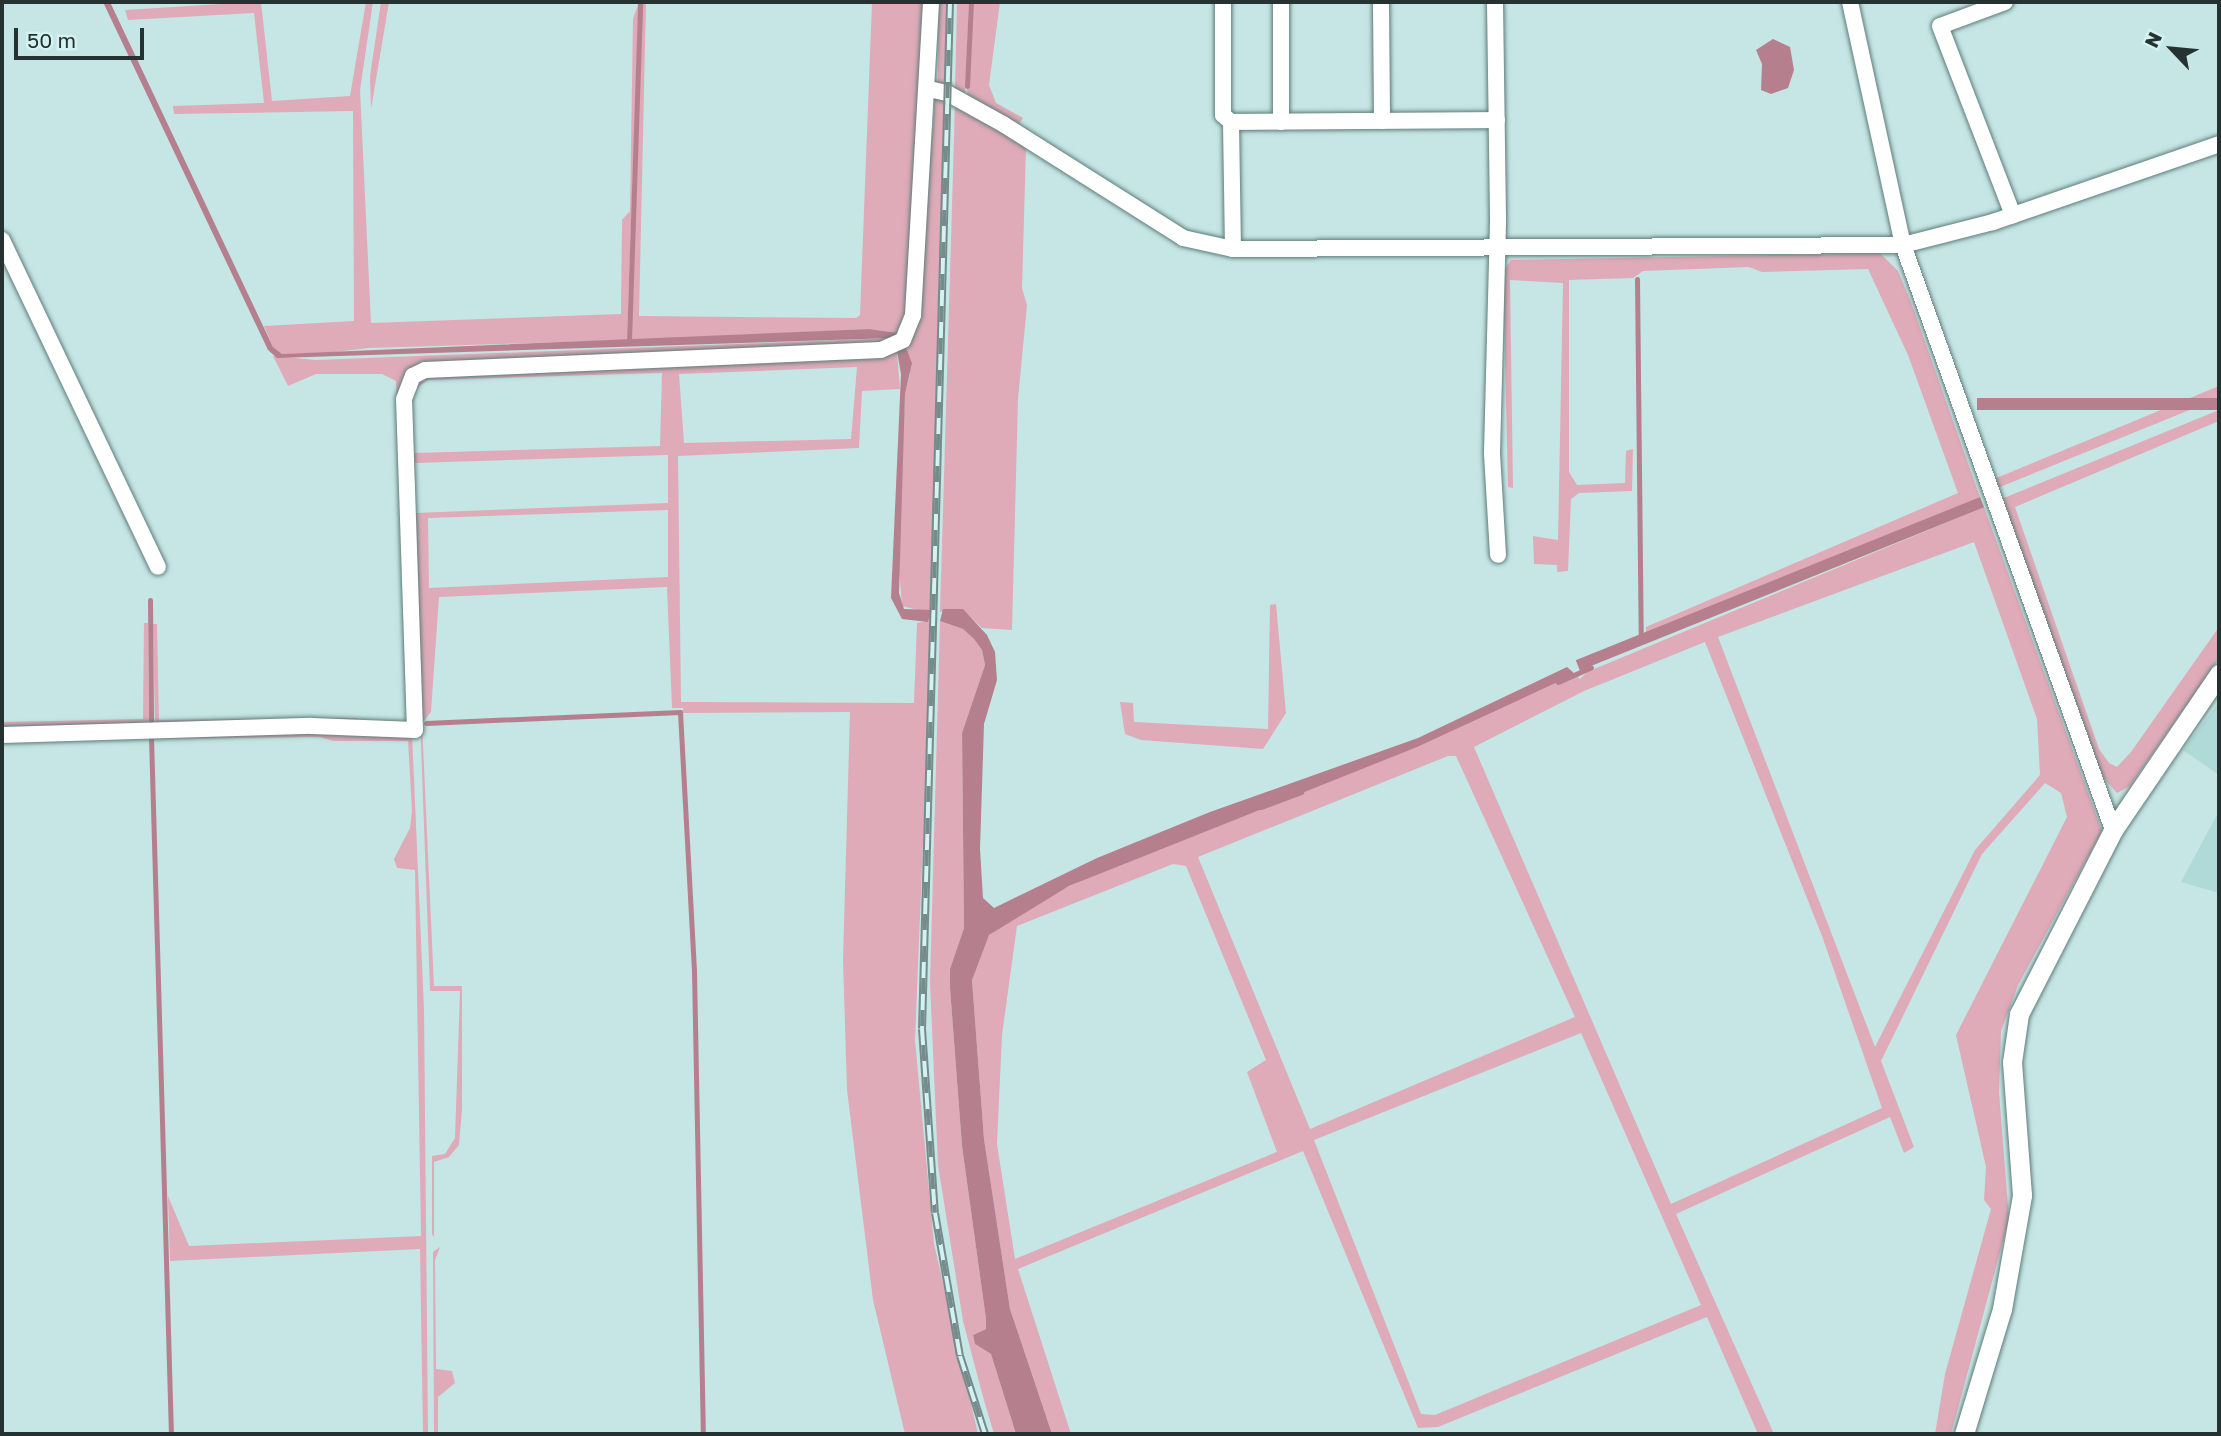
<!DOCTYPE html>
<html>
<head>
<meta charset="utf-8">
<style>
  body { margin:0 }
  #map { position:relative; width:2221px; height:1436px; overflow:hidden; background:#c5e6e4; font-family:"Golos Text",sans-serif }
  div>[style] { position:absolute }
  .built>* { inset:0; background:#b0dad7 }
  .green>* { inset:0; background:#dfabb8; transform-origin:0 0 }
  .water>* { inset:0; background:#b57f8d; transform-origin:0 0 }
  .stream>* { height:5px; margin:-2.5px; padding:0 2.5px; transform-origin:2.5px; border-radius:2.5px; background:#b57f8d }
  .roads { filter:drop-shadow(0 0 2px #5e7c7a) drop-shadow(0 0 2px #5e7c7a) }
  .minor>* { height:16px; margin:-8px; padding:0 8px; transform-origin:8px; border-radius:8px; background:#fff }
  .tertiary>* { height:19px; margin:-9.5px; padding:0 9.5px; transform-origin:9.5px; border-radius:9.5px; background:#fff }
  .rail>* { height:8px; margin-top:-4px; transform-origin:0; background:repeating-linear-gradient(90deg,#d2f3f1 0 16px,#758c8b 0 32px); box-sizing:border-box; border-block:2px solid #758c8b }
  span { translate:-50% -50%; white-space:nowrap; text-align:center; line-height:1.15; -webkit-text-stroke:7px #d2f3f1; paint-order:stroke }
  .frame { position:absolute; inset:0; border:4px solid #253231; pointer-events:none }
  .north { position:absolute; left:2137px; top:14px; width:70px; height:70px; -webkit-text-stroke:5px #d2f3f1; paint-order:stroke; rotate:296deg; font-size:19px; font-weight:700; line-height:28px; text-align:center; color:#253231 }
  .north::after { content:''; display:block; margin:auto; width:24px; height:32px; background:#253231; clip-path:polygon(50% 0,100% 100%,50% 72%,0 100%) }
  .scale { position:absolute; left:14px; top:28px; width:130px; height:32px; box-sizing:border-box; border:4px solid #253231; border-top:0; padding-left:9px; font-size:21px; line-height:24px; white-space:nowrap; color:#253231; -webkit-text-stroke:5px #d2f3f1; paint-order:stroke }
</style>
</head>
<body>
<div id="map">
  <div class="built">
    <div style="clip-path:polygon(2219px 702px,2219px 775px,2183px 750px)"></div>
    <div style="clip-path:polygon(2219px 811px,2219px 893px,2181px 882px)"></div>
  </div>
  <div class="green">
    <div style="clip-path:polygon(253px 2px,261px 2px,272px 101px,350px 96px,366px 2px,373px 2px,360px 90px,371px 323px,621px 314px,622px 220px,630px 211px,633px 19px,639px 2px,627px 340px,369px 348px,326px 353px,282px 354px,273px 347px,264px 326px,354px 321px,353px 111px,174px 114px,173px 106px,264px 103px,254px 13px,128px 20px,125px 10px)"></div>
    <div style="clip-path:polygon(381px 2px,389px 2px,371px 109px,370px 76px)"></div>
    <div style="clip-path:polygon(641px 2px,646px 2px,639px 316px,856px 318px,860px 315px,872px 2px,925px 2px,909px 308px,895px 342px,408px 372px,400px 387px,407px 724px,396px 381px,382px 374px,316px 374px,288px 386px,273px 356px,316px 360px,892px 338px,898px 333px,869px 329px,631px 340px)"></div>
    <div style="left:938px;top:2px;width:9px;height:83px"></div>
    <div style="clip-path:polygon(957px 2px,969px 2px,965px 96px,955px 91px)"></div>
    <div style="clip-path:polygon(972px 2px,1000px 2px,989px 85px,996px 103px,1023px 118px,1019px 124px,967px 97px)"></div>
    <div style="clip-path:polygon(940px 96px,946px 96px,932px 610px,926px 612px,902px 606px,898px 557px,905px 393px,910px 374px,906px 348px,917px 326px,935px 99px)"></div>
    <div style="clip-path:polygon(955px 104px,1026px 147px,1022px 288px,1027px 305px,1018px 399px,1012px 630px,982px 628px,962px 609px,940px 612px)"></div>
    <div style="clip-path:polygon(1880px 253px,1898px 271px,1911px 302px,1980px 497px,1646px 635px,1646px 627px,1958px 493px,1908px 355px,1868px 269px,1762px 272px,1749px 267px,1643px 271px,1633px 278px,1569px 280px,1569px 472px,1577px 485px,1625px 483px,1626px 451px,1633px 449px,1632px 491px,1579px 493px,1571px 499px,1568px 571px,1557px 572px,1557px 565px,1534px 564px,1533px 536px,1558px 540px,1563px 283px,1510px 280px,1513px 488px,1508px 487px,1503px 272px,1511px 260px)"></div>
    <div style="clip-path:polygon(evenodd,897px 351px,900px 389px,862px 391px,859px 448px,678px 456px,681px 702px,914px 703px,917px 623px,932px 620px,915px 1040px,934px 1244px,978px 1434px,905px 1434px,873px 1300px,847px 1090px,843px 960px,850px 712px,683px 713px,683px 708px,672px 708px,667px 587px,439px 597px,431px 712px,422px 723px,434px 986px,462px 986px,462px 1110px,459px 1145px,449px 1157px,434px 1162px,434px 1237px,432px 1234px,432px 1156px,445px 1154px,455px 1138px,460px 991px,430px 991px,408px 387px,420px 375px,897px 351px,857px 367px,851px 439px,684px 443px,679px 374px,857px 367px,897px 351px,662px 373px,660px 446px,414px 453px,412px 402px,417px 388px,428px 380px,662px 373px,897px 351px,668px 455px,668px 503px,415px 513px,415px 463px,668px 455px,897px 351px,668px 510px,668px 577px,429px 588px,428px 518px,668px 510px)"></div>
    <div style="clip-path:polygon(2219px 386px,2219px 398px,1995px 489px,1994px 479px)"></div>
    <div style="clip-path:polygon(2219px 410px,2219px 421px,2015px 507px,2099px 749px,2109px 763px,2117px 767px,2131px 752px,2219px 627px,2219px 659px,2130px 786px,2117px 793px,2100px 774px,1999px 500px)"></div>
    <div style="clip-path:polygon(evenodd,1984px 507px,2102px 831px,2018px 985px,2001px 1031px,1999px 1092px,2009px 1219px,1951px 1434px,1935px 1434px,1945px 1374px,1991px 1209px,1984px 1200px,1986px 1167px,1956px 1035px,2067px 817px,2061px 793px,2045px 783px,1982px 854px,1881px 1061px,1914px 1147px,1904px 1153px,1890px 1117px,1676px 1214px,1774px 1434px,1758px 1434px,1707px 1317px,1438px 1427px,1418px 1428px,1303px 1151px,1018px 1269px,1071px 1434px,1052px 1434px,1010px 1309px,984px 1139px,972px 980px,983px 943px,997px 926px,1047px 896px,1159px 847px,1575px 674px,1580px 679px,1587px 672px,1984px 507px,1974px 542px,2037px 719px,2040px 775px,1975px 850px,1875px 1047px,1718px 637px,1974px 542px,1984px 507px,1705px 642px,1822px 936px,1882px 1108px,1671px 1204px,1474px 747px,1584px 691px,1705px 642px,1984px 507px,1448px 756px,1456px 756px,1575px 1017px,1310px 1129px,1198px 857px,1448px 756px,1984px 507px,1173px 864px,1186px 866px,1266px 1060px,1247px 1072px,1277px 1152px,1015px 1259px,997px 1144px,1002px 1035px,1017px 926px,1173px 864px,1984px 507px,1581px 1033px,1701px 1305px,1435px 1415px,1421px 1414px,1314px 1140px,1581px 1033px)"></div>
    <div style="clip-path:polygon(1276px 604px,1286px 713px,1263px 749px,1141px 740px,1125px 734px,1120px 702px,1133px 703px,1134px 722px,1268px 729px,1270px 605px)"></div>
    <div style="clip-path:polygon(940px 621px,963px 629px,974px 639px,982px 650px,985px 665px,962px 733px,964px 928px,950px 969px,950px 988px,962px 1146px,986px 1319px,986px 1329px,973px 1335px,975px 1344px,991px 1354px,1016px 1434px,994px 1434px,983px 1397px,963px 1321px,938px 1165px,930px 983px)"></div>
    <div style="clip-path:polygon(144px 623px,148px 623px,149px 727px,2px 731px,2px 722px,143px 719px)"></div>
    <div style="clip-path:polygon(153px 624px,157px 624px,159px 720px,358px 718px,358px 726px,155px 725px)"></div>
    <div style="clip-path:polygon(412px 733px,424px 1009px,428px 1434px,423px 1434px,420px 1249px,170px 1261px,168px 1196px,189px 1246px,421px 1236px,415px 870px,397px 868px,394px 859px,410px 828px,412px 811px,408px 741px,332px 741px,320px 737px,154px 739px,154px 734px)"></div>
    <div style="clip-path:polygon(440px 1247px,435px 1260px,436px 1369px,452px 1371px,455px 1383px,438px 1397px,438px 1434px,434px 1434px,433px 1252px)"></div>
  </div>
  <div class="water">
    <div style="clip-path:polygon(103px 2px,110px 2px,273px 347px,282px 354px,869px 329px,898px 333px,892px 338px,277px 358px,268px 350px)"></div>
    <div style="clip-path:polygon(1773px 39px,1790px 47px,1794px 70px,1788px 88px,1771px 94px,1761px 90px,1762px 64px,1756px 50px)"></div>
    <div style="clip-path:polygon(906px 348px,912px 363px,905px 394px,899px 593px,904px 609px,932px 610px,928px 622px,902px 619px,891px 598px,901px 374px,897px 351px)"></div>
    <div style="left:2219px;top:398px;width:12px;height:242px;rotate:90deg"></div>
    <div style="left:1980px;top:497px;width:11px;height:436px;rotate:68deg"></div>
    <div style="clip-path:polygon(943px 609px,963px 609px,987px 635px,995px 652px,997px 680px,984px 724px,980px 849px,983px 898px,994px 908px,1097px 858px,1210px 812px,1418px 738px,1567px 667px,1575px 674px,1417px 747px,1069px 886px,989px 935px,972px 980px,984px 1139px,1010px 1309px,1052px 1434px,1016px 1434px,991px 1354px,975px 1344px,973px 1335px,986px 1329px,986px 1319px,962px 1146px,950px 988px,950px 969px,964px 928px,962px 733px,985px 665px,982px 650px,974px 639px,963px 629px,940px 621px)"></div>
  </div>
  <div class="stream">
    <div style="left:967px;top:86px;width:84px;rotate:-87.3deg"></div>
    <div style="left:1637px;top:279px;width:358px;rotate:89.4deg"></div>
    <div style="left:629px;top:340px;width:338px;rotate:-88.1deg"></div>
    <div style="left:150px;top:600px;width:124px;rotate:89.5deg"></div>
    <div style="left:1558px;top:682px;width:36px;rotate:-24deg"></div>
    <div style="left:426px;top:723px;width:254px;rotate:-2.5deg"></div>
    <div style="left:680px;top:712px;width:259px;rotate:86.9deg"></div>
    <div style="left:694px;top:971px;width:463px;rotate:88.9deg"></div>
    <div style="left:151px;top:737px;width:697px;rotate:88.36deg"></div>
    <div style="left:1261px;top:807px;width:43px;rotate:-20.6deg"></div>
  </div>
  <div class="roads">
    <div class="minor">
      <div style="left:1223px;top:2px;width:113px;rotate:90deg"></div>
      <div style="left:1223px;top:115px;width:11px;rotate:41deg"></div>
      <div style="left:1381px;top:2px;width:119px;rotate:89.5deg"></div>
      <div style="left:1495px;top:2px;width:221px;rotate:89.2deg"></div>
      <div style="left:1498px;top:223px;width:231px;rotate:91.5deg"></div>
      <div style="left:1492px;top:454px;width:101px;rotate:86.6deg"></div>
      <div style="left:1850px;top:2px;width:249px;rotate:77.7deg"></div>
      <div style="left:1903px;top:245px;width:622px;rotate:70.25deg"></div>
      <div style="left:2005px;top:2px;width:69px;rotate:159.7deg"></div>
      <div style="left:1940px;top:26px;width:203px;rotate:68.9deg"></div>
      <div style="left:929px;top:89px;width:18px;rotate:13deg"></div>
      <div style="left:947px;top:93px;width:64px;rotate:29deg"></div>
      <div style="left:1003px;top:124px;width:213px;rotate:32.3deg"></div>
      <div style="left:1183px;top:238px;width:51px;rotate:12.4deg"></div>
      <div style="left:1497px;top:120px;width:266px;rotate:179.6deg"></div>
      <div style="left:1231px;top:122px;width:127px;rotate:89.1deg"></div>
      <div style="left:1233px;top:249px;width:670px;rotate:-0.34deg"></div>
      <div style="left:1903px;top:245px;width:93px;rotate:-14.3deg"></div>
      <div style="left:1993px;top:222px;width:239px;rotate:-19deg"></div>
      <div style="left:1281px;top:122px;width:120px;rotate:-90deg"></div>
      <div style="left:2px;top:240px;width:362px;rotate:64.5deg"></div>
      <div style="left:2px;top:735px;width:310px;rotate:-1.7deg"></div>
      <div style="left:312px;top:726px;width:103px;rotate:2.2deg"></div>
      <div style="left:415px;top:730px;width:331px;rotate:-91.9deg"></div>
      <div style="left:404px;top:399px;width:25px;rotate:-69deg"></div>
      <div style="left:413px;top:376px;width:13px;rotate:-27deg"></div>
      <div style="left:425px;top:370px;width:456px;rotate:-2.5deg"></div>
      <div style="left:881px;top:350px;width:24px;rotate:-24deg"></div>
      <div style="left:903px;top:340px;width:27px;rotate:-68deg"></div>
      <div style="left:913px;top:315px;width:314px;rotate:-86.7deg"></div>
    </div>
    <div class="tertiary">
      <div style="left:1964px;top:1434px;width:131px;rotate:-73.1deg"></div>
      <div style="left:2002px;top:1309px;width:116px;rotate:-80deg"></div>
      <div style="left:2022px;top:1195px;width:133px;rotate:-94.3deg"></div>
      <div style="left:2012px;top:1062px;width:49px;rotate:-81.7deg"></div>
      <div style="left:2019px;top:1014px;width:207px;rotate:-62.9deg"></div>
      <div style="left:2113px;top:830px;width:189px;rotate:-55.8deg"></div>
    </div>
  </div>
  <div class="rail">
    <div style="left:950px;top:2px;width:1027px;rotate:91.56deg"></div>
    <div style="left:922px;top:1029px;width:184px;rotate:86deg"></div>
    <div style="left:935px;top:1213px;width:145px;rotate:80.1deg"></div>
    <div style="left:960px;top:1356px;width:82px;rotate:72.2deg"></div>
  </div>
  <div class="frame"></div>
  <div class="north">N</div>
  <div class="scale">50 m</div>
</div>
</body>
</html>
